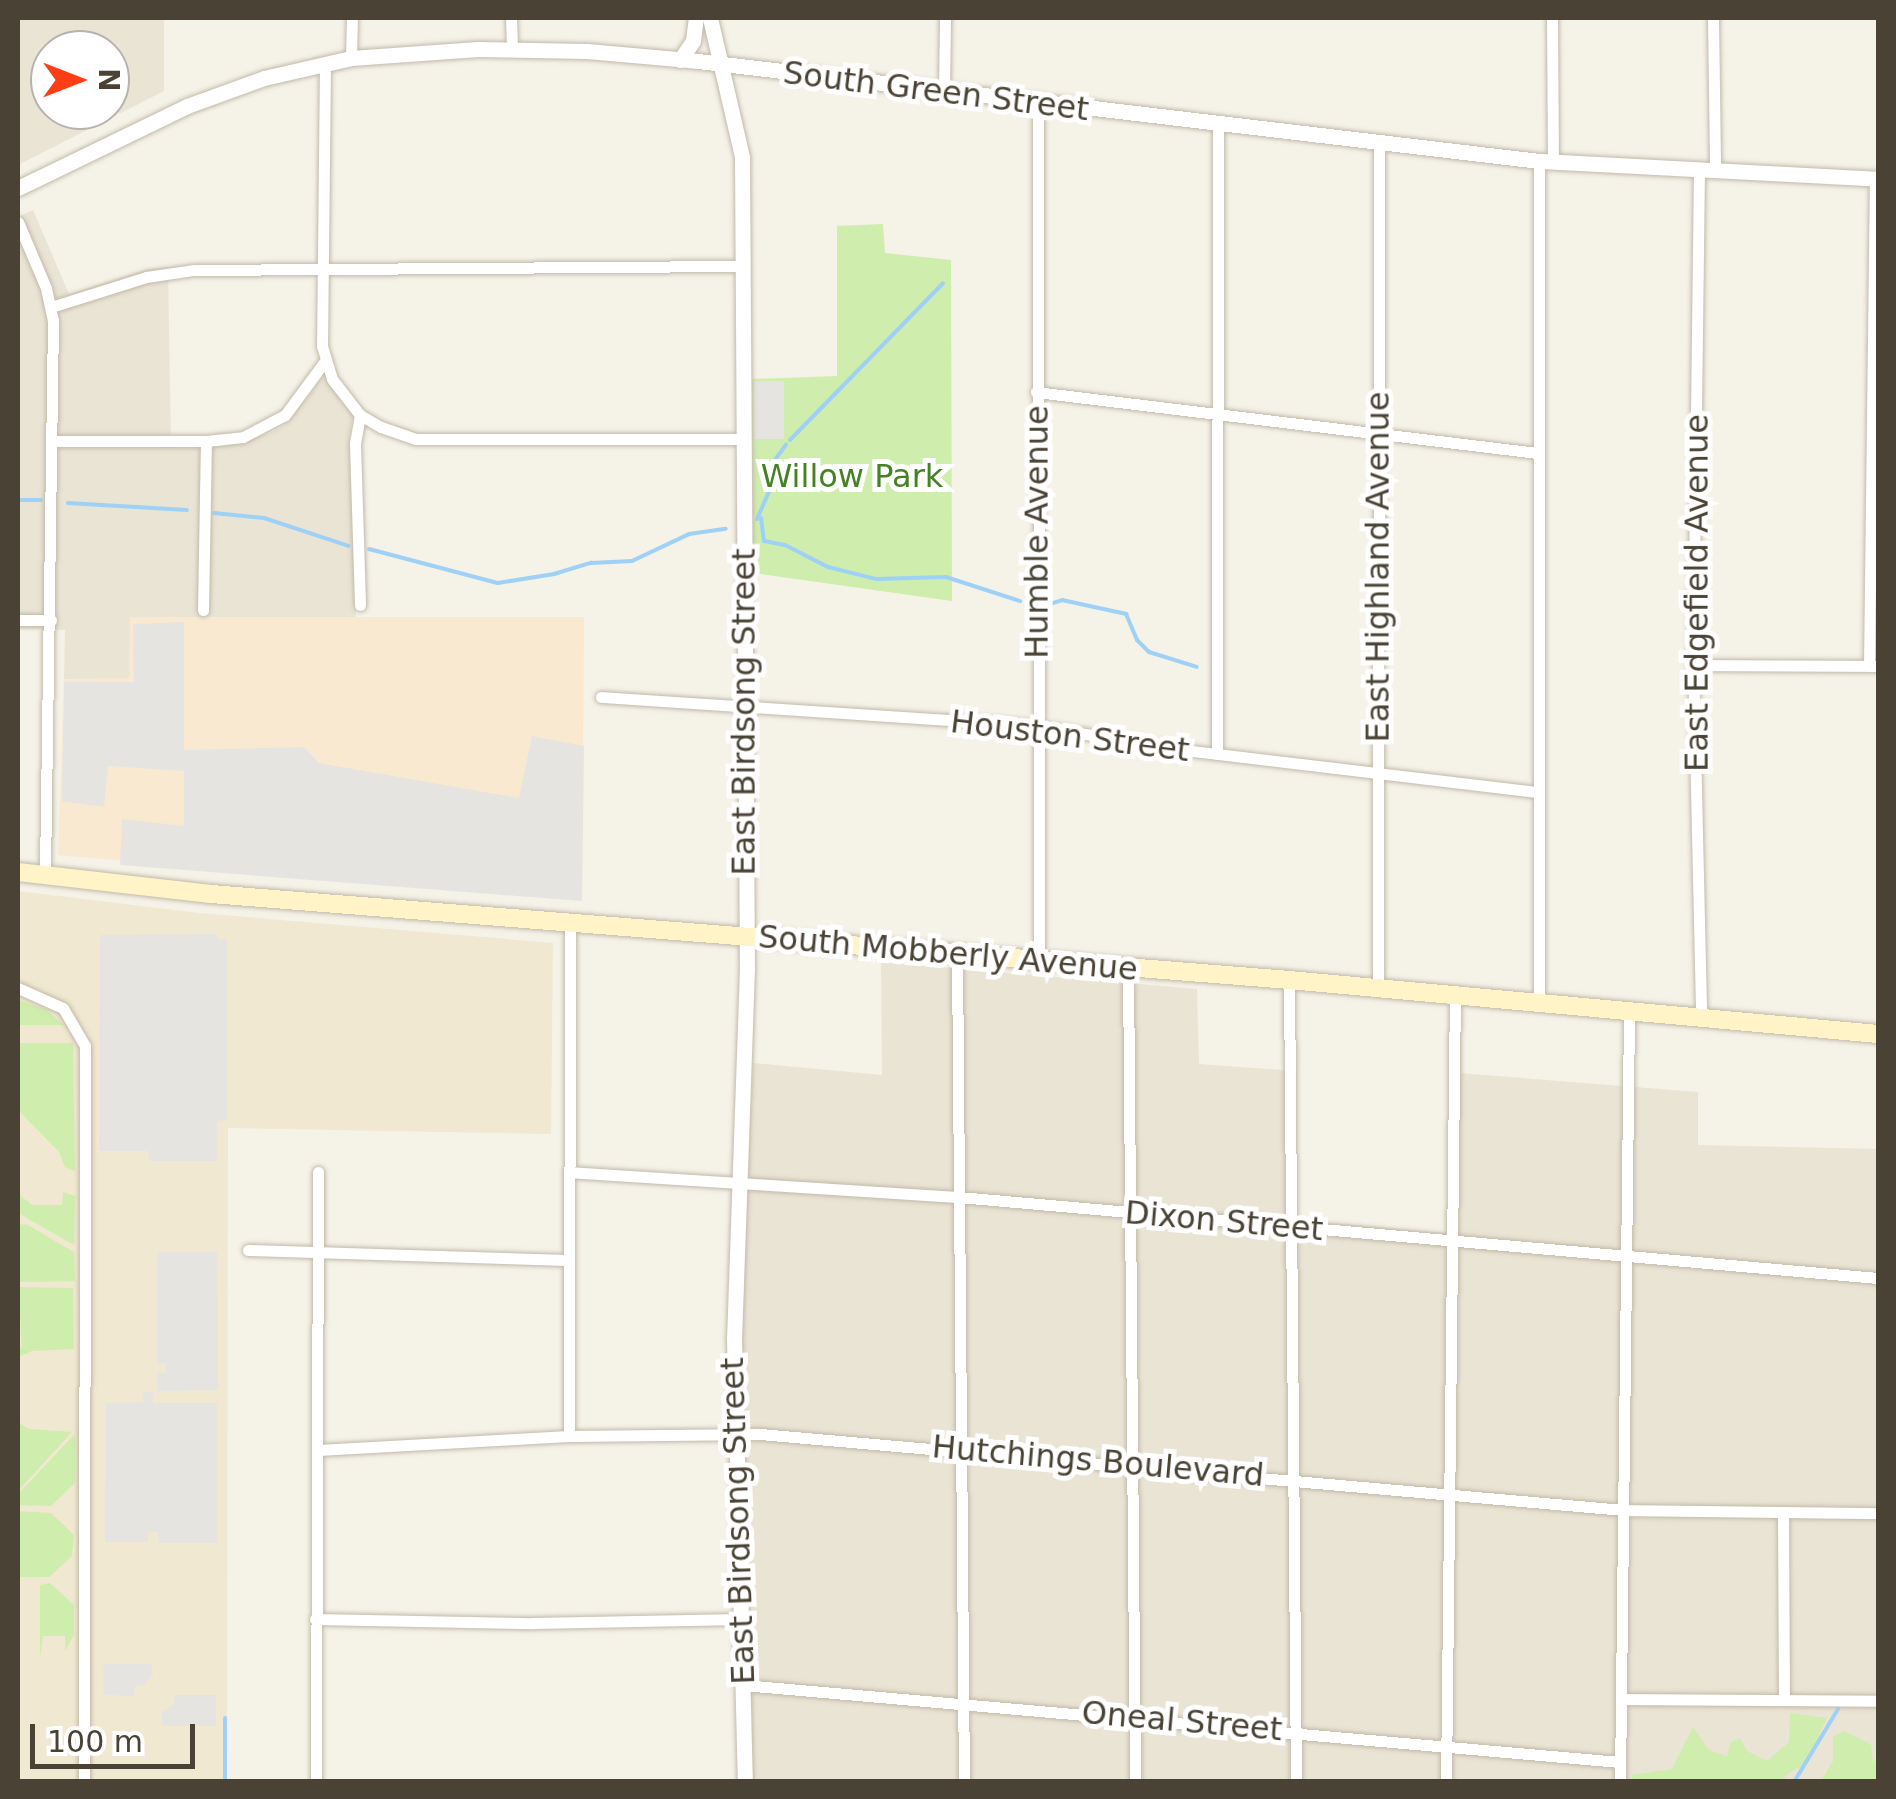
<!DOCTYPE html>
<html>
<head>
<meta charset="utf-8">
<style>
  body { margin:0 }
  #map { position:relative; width:1896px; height:1799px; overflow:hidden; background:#f5f2e8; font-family:"DejaVu Sans",sans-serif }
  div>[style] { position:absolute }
  .residential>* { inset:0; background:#eae4d5 }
  .commercial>* { inset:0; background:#f9e9d1 }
  .education>* { inset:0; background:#f0e8d0 }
  .green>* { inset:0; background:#cfedad }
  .parking>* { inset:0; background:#e6e4e0; transform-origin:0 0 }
  .stream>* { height:4px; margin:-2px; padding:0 2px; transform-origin:2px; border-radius:2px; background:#9fd1f7 }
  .roads { filter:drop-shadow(0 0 2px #c2baa9) drop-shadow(0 0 2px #c2baa9) }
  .minor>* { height:11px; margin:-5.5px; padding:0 5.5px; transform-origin:5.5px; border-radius:5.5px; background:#fff }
  .tertiary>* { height:15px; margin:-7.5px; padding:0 7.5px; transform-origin:7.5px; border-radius:7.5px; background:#fff }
  .secondary>* { height:18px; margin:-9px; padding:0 9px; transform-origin:9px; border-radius:9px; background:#fff3c8 }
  span { translate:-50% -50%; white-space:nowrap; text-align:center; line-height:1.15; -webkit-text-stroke:10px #fff; paint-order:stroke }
  .street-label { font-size:32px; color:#494235 }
  .park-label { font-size:32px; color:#448222 }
  .frame { position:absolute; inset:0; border:20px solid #494235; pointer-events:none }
  .north { position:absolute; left:30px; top:30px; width:100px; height:100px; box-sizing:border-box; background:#fff; border:2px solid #b6b3ae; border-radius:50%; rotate:90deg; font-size:28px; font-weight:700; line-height:40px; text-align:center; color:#494235 }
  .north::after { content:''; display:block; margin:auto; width:35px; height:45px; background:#ff3e15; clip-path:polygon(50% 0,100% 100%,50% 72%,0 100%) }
  .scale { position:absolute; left:30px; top:1724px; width:165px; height:45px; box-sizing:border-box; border:5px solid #494235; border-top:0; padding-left:12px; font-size:30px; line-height:35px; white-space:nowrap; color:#494235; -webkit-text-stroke:8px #fff; paint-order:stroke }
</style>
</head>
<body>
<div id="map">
  <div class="residential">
    <div style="clip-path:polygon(evenodd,18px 18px,164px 18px,164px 91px,18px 165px,18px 18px,110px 50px,110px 110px,50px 110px,50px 50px,110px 50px)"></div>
    <div style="clip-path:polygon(33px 210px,69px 294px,147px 269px,168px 267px,171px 447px,221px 447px,270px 433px,285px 425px,323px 377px,353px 414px,349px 437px,356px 617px,131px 617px,130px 679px,64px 679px,65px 630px,18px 629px,18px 217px)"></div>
    <div style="clip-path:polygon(881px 962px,1197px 989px,1199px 1064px,1297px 1071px,1296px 1220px,1458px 1234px,1459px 1073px,1698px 1092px,1698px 1145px,1878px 1149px,1878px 1781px,753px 1781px,742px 1327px,753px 1063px,882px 1075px)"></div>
  </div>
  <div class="commercial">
    <div style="clip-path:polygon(130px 617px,584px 617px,582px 901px,58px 855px,64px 679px,129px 678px)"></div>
  </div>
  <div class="education">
    <div style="clip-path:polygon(18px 891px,199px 913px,553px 943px,551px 1134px,228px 1128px,227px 1781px,18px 1782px)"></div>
  </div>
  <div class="green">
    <div style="clip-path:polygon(883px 224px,885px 253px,951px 260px,952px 601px,753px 573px,752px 379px,837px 376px,837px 226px)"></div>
    <div style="clip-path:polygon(18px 1000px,45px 1009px,64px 1025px,18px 1025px)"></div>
    <div style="clip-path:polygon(18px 1043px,73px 1043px,75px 1171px,65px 1167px,59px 1152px,18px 1110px)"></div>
    <div style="clip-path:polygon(63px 1192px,75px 1196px,74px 1245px,18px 1213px,18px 1194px,32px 1205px,62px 1205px)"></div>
    <div style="clip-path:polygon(18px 1224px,28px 1225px,74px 1252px,75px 1281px,18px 1282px)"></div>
    <div style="clip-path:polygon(18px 1287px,73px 1288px,74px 1349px,32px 1351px,18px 1357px,18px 1348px,22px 1347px)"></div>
    <div style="clip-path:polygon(18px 1422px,29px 1429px,72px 1432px,18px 1491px)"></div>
    <div style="clip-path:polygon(75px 1434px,75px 1483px,51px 1506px,18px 1505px,18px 1494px)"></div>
    <div style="clip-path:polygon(18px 1511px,51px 1513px,74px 1535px,72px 1556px,49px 1577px,18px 1577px)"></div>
    <div style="clip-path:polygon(50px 1583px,74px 1605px,74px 1635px,65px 1651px,65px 1636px,43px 1636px,40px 1658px,40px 1585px)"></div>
    <div style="clip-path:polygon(1790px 1713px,1827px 1718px,1805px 1764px,1784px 1776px,1787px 1781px,1632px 1781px,1632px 1775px,1672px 1769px,1693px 1727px,1709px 1750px,1727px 1756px,1730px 1743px,1740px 1738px,1747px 1751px,1767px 1761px,1789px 1742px)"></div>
    <div style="clip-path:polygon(1844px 1731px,1871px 1744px,1873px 1761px,1878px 1760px,1878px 1781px,1821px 1781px,1833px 1761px,1833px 1737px)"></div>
  </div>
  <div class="parking">
    <div style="left:754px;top:381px;width:30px;height:58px"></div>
    <div style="clip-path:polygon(184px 622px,184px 750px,304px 747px,319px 763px,519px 798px,532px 736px,584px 746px,582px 901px,120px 865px,122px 819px,184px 826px,184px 771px,108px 766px,104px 807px,62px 801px,64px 682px,134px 682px,133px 624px)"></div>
    <div style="clip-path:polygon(217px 934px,218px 939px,227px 939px,227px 1120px,217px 1121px,217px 1161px,149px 1161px,148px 1151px,99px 1151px,100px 935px)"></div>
    <div style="clip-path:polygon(157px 1252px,217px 1252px,218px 1390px,157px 1391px,157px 1373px,166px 1373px,166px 1363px,157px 1363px)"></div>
    <div style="clip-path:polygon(143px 1392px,153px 1392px,153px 1403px,217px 1403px,217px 1543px,159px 1543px,158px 1532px,148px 1532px,148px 1542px,105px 1542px,106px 1403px,143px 1402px)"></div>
    <div style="clip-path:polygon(103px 1664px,152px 1664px,153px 1675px,144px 1685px,135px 1686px,134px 1696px,104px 1695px)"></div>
    <div style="clip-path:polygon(175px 1695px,216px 1695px,216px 1726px,162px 1726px,162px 1712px,174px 1704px)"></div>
  </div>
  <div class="stream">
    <div style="left:790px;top:440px;width:219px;rotate:-45.7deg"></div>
    <div style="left:18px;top:500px;width:23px"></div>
    <div style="left:68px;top:503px;width:119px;rotate:3.4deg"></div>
    <div style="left:214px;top:513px;width:50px;rotate:5.7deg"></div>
    <div style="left:264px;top:518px;width:89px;rotate:18.2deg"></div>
    <div style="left:761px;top:518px;width:23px;rotate:83deg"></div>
    <div style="left:764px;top:541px;width:21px;rotate:11deg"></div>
    <div style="left:785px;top:545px;width:48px;rotate:27.1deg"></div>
    <div style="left:828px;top:567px;width:49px;rotate:14deg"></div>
    <div style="left:876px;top:579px;width:70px;rotate:-1.6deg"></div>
    <div style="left:946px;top:577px;width:78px;rotate:18deg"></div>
    <div style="left:757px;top:519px;width:43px;rotate:-66.4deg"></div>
    <div style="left:774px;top:480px;width:13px;rotate:-113deg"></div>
    <div style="left:769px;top:468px;width:29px;rotate:-54deg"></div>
    <div style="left:369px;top:549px;width:133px;rotate:14.8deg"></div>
    <div style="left:498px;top:583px;width:57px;rotate:-9.1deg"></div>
    <div style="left:554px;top:574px;width:39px;rotate:-17deg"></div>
    <div style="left:591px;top:563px;width:41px;rotate:-2.8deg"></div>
    <div style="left:632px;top:561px;width:63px;rotate:-25.3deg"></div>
    <div style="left:689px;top:534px;width:37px;rotate:-8deg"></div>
    <div style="left:1047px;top:605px;width:16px;rotate:-18deg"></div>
    <div style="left:1062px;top:600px;width:66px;rotate:12.3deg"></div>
    <div style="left:1126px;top:614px;width:28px;rotate:67deg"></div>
    <div style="left:1137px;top:640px;width:17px;rotate:45deg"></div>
    <div style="left:1149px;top:652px;width:50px;rotate:17.4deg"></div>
    <div style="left:225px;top:1782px;width:64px;rotate:-90deg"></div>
    <div style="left:1794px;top:1782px;width:85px;rotate:-58.9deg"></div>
  </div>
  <div class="roads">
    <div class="minor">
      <div style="left:511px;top:18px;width:30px;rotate:88deg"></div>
      <div style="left:1552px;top:18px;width:144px;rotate:89.6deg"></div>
      <div style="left:1713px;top:18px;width:151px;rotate:89.2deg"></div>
      <div style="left:351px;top:58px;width:40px;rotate:-88.6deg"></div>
      <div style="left:325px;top:63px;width:283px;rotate:90.6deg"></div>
      <div style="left:322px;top:346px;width:34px;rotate:73deg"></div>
      <div style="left:332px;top:379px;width:46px;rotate:52.1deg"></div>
      <div style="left:360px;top:415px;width:24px;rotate:30deg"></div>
      <div style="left:381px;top:427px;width:36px;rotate:19deg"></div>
      <div style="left:415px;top:439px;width:328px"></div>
      <div style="left:944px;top:92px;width:74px;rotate:-89.2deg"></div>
      <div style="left:1038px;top:104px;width:857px;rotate:89.93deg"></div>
      <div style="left:1539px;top:161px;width:842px;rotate:90deg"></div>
      <div style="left:1699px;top:168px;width:488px;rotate:90.7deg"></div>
      <div style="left:1693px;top:656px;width:361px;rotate:88.7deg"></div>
      <div style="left:18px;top:222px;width:72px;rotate:67deg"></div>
      <div style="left:46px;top:288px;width:33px;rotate:78deg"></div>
      <div style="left:53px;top:320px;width:555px;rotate:90.83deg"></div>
      <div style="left:51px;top:307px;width:100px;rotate:-17.5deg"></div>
      <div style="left:146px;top:277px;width:49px;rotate:-8.3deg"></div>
      <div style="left:194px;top:270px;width:548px;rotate:-0.42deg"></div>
      <div style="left:1036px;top:392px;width:505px;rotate:6.94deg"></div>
      <div style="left:360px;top:415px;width:29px;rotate:100deg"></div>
      <div style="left:355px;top:444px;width:161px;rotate:88.2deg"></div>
      <div style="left:52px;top:441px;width:154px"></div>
      <div style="left:206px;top:441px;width:37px;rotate:-6deg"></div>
      <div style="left:243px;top:437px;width:47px;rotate:-27.6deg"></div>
      <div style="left:285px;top:415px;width:67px;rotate:-53.5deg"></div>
      <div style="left:203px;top:610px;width:169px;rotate:-89deg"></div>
      <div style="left:18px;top:620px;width:33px"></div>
      <div style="left:1693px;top:665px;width:185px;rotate:0.3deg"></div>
      <div style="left:1869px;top:666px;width:488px;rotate:-89.3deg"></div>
      <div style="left:601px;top:697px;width:437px;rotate:3.8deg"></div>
      <div style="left:1037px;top:726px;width:149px;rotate:9.3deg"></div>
      <div style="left:1184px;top:750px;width:356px;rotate:6.8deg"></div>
      <div style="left:1217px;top:754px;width:628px;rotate:-89.91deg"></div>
      <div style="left:957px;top:954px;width:828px;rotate:89.52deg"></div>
      <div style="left:1128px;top:967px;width:815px;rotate:89.51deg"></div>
      <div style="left:1289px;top:980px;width:802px;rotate:89.5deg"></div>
      <div style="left:18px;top:988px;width:49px;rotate:24deg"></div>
      <div style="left:63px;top:1008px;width:44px;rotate:59.9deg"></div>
      <div style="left:85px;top:1046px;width:736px;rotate:90.08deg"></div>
      <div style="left:1378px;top:988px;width:843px;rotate:-89.93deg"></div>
      <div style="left:569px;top:1172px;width:391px;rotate:3.7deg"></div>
      <div style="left:959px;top:1197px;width:923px;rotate:5.04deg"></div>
      <div style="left:248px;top:1250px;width:321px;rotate:1.8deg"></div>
      <div style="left:569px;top:1436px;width:512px;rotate:-89.89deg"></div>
      <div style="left:318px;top:1450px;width:251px;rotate:-3.2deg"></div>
      <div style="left:569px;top:1436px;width:191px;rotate:-0.6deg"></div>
      <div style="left:760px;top:1434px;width:866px;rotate:5.03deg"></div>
      <div style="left:1623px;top:1510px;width:255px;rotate:0.7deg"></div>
      <div style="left:1783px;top:1513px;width:187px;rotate:89.7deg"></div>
      <div style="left:315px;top:1619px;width:218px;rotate:1.1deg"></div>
      <div style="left:533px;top:1623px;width:208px;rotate:-1.1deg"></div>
      <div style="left:743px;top:1685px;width:880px;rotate:5.02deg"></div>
      <div style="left:1621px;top:1699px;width:257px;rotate:0.4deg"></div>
      <div style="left:316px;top:1782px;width:610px;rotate:-89.81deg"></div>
      <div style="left:1446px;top:1782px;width:788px;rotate:-89.35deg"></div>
      <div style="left:1620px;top:1782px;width:771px;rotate:-89.33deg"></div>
    </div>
    <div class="tertiary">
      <div style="left:710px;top:18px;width:143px;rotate:77deg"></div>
      <div style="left:742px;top:157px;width:811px;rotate:89.65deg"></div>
      <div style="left:747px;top:968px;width:370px;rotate:92deg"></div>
      <div style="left:734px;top:1338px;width:444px;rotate:88.6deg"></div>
      <div style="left:680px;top:60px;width:23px;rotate:-56deg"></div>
      <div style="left:693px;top:41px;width:23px;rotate:-83deg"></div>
      <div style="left:18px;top:188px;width:188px;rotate:-25.9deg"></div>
      <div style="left:187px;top:106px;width:82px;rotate:-20deg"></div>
      <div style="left:264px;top:78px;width:89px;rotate:-12.9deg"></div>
      <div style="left:351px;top:58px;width:127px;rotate:-4.1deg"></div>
      <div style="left:478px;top:49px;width:109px;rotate:1.1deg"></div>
      <div style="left:587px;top:51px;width:111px;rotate:5.1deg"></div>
      <div style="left:698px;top:61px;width:847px;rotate:6.78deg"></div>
      <div style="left:1539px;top:161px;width:339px;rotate:3deg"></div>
    </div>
    <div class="secondary">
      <div style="left:18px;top:872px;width:194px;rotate:6.5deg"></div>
      <div style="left:211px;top:894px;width:1081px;rotate:4.56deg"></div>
      <div style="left:1289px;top:980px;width:591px;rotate:5.24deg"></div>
    </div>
  </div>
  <div class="street-label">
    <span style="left:936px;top:91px;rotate:7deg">South Green Street</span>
    <span style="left:1037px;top:532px;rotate:-90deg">Humble Avenue</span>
    <span style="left:1378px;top:567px;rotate:-90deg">East Highland Avenue</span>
    <span style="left:1697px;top:593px;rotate:-90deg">East Edgefield Avenue</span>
    <span style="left:744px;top:712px;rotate:-90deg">East Birdsong Street</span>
    <span style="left:1070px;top:736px;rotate:7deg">Houston Street</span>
    <span style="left:948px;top:953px;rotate:5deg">South Mobberly Avenue</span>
    <span style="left:1224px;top:1221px;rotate:5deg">Dixon Street</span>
    <span style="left:1098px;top:1461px;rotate:5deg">Hutchings Boulevard</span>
    <span style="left:738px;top:1521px;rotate:-92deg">East Birdsong Street</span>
    <span style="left:1182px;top:1721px;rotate:5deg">Oneal Street</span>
  </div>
  <div class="park-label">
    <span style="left:852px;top:476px">Willow Park</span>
  </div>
  <div class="frame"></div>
  <div class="north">N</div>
  <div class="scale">100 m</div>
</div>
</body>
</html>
